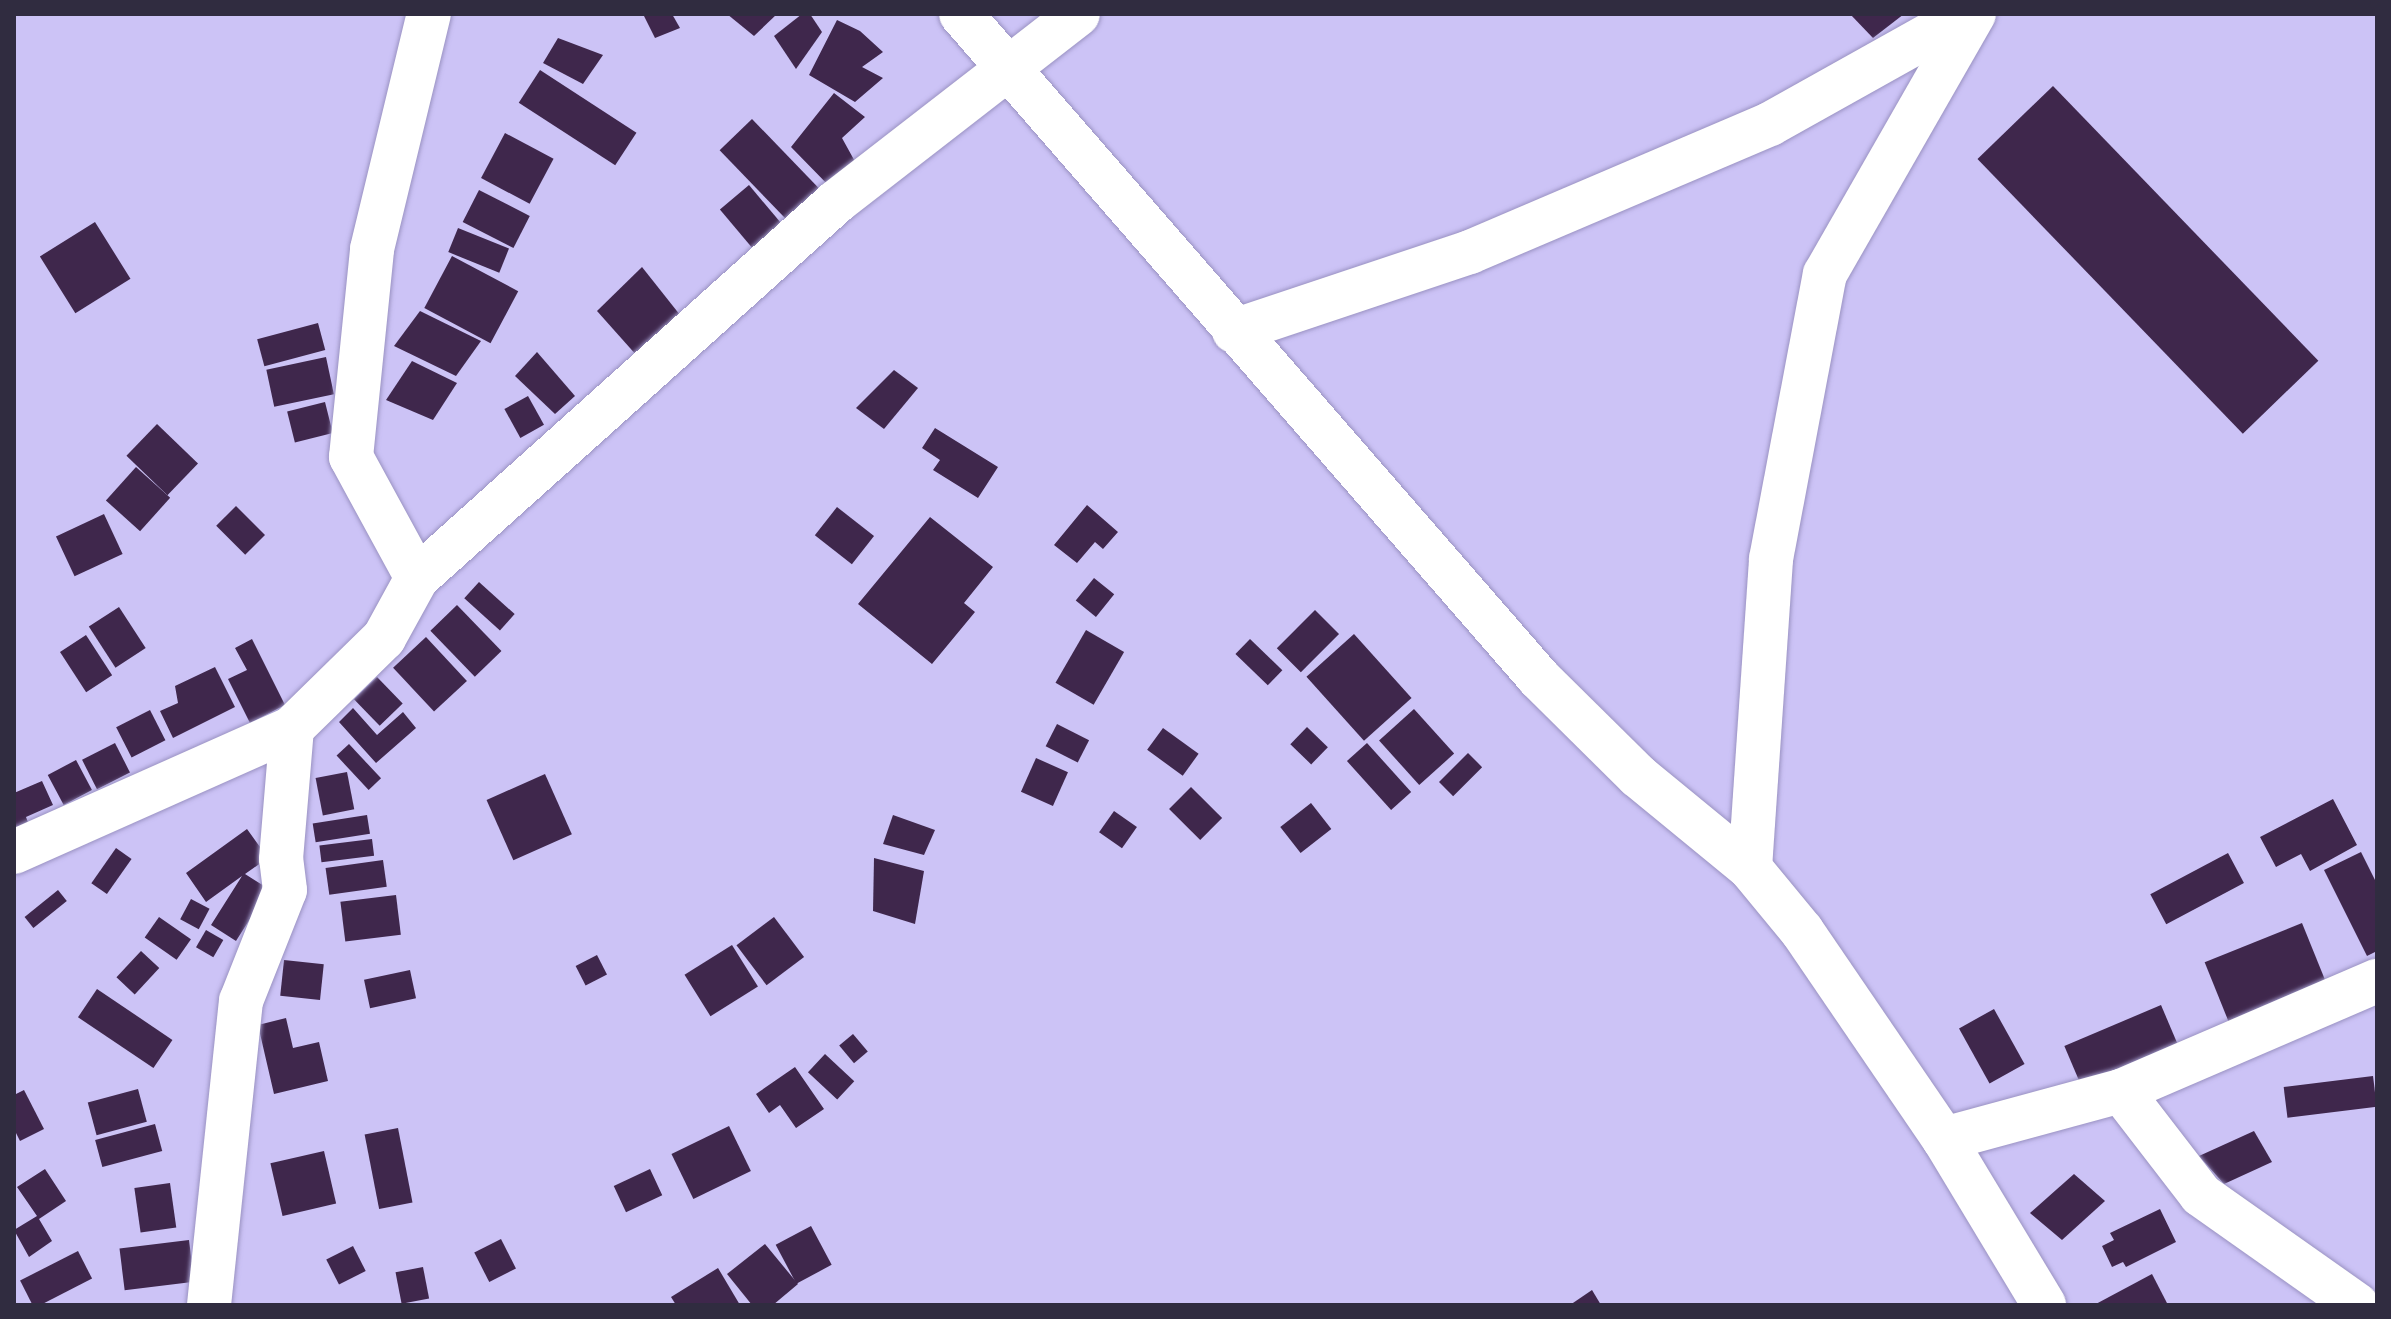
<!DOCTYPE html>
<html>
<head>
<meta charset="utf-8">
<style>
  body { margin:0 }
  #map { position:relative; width:2391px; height:1319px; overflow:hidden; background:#ccc3f6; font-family:"Roboto Serif",serif }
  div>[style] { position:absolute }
  .building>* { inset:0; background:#3f274c; transform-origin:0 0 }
  .roads { filter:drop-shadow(0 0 2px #9a92c2) drop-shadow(0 0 2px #9a92c2) }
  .minor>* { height:44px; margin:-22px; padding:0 22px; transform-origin:22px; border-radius:22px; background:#fff }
  .major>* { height:44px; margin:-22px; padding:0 22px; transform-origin:22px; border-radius:22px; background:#fff }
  span { translate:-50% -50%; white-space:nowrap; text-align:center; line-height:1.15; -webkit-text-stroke:8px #ccc3f6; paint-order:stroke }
  .frame { position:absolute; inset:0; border:16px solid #302c40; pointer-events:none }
</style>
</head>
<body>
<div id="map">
  <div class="building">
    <div style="clip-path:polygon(643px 14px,672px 14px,680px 28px,655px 38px)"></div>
    <div style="clip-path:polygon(727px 14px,777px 14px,754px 36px)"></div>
    <div style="clip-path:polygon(802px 14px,810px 14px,822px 32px,796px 69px,774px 36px)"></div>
    <div style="clip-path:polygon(1850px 14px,1904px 14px,1873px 38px)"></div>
    <div style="clip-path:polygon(837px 20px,860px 31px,883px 52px,862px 67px,883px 78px,855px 102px,809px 75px)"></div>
    <div style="clip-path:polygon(558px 38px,603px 55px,583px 84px,543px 63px)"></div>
    <div style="left:540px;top:70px;width:115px;height:39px;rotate:33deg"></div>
    <div style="left:2053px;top:86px;width:382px;height:105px;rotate:46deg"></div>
    <div style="clip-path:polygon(834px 93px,865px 117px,842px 138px,858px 167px,834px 191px,791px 147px)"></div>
    <div style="left:752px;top:119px;width:107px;height:45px;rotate:46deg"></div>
    <div style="left:505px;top:133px;width:55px;height:51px;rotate:28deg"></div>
    <div style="left:749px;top:185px;width:54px;height:38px;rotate:50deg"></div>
    <div style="left:479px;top:190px;width:57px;height:36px;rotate:27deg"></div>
    <div style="left:95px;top:222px;width:67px;height:65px;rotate:58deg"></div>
    <div style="left:458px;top:228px;width:55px;height:26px;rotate:22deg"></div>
    <div style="left:452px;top:256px;width:75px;height:59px;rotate:28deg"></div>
    <div style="clip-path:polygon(642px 267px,684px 320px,638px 357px,597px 311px)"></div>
    <div style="clip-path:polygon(420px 311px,481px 341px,456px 376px,394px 346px)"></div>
    <div style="left:318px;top:323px;width:28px;height:63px;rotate:75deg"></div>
    <div style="clip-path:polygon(537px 352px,575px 396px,555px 414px,515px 376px)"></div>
    <div style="left:326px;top:357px;width:38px;height:61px;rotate:78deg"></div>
    <div style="clip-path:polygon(412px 361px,457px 383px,433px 420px,386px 400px)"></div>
    <div style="clip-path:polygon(894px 370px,918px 388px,884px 429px,856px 408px)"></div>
    <div style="left:528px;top:396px;width:33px;height:27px;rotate:61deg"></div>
    <div style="left:325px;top:402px;width:32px;height:39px;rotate:76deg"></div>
    <div style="left:157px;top:424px;width:57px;height:44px;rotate:44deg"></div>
    <div style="clip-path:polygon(935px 428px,998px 467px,978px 498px,933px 470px,940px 460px,922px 448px)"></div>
    <div style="left:136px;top:467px;width:46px;height:45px;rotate:42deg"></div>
    <div style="clip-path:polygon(1087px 505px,1118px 532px,1103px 549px,1095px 542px,1077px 563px,1054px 545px)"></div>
    <div style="left:236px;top:506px;width:41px;height:28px;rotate:45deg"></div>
    <div style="left:837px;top:507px;width:47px;height:36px;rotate:38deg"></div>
    <div style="left:104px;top:514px;width:44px;height:53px;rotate:65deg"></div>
    <div style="clip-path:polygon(930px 517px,993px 567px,964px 603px,975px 612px,932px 664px,858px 604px)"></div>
    <div style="left:1094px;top:578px;width:26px;height:29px;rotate:39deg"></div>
    <div style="left:479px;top:582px;width:48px;height:22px;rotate:42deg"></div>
    <div style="left:457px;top:605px;width:64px;height:37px;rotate:46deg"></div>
    <div style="left:119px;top:607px;width:49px;height:36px;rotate:57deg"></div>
    <div style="left:1315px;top:610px;width:34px;height:54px;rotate:45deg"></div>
    <div style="left:1086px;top:630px;width:44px;height:61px;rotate:30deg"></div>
    <div style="left:1354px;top:634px;width:86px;height:64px;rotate:48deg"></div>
    <div style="left:86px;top:635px;width:48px;height:31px;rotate:57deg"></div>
    <div style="left:426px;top:637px;width:60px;height:45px;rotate:47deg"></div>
    <div style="clip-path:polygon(252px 639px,285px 705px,250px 723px,228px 679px,247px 670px,235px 648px)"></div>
    <div style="left:1250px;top:639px;width:45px;height:21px;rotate:44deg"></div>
    <div style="clip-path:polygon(215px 667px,235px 707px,173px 738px,160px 711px,178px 703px,175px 686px)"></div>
    <div style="left:377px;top:677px;width:37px;height:32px;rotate:46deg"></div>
    <div style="clip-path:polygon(353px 708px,377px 735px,403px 712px,416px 728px,376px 763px,339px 722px)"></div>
    <div style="left:1414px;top:709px;width:60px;height:47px;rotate:48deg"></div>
    <div style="left:150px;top:710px;width:34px;height:38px;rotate:63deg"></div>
    <div style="left:1057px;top:724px;width:36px;height:25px;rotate:27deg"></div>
    <div style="left:1307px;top:727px;width:29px;height:24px;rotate:44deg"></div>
    <div style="left:1163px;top:728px;width:44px;height:27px;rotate:36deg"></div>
    <div style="left:115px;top:743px;width:33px;height:37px;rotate:63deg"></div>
    <div style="left:1367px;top:743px;width:66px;height:27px;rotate:48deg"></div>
    <div style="left:349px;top:744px;width:47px;height:17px;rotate:47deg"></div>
    <div style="left:1468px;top:753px;width:20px;height:41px;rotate:45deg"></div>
    <div style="left:1036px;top:758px;width:35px;height:37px;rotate:24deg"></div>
    <div style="left:76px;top:760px;width:34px;height:32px;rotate:62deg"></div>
    <div style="left:347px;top:772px;width:38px;height:32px;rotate:79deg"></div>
    <div style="left:545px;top:774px;width:66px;height:64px;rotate:66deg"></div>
    <div style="clip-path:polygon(42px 781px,53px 805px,26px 817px,29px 825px,14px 831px,14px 793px)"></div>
    <div style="left:1191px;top:787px;width:44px;height:31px;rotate:45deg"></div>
    <div style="clip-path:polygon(2333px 799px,2357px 845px,2310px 871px,2301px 854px,2276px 867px,2260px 837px)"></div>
    <div style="left:1311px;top:803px;width:33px;height:39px;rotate:52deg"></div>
    <div style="left:1114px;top:811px;width:28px;height:26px;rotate:35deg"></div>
    <div style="left:367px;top:815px;width:19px;height:55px;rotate:81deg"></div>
    <div style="clip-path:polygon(893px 815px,935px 830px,924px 855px,883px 844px)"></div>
    <div style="clip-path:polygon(247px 829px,268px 858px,245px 874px,269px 889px,236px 941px,211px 925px,242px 876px,206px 902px,186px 873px)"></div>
    <div style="left:372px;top:839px;width:17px;height:53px;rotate:83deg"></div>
    <div style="left:116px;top:848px;width:19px;height:43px;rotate:35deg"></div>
    <div style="clip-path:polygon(2361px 852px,2377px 884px,2377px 951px,2367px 956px,2324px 870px)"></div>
    <div style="left:2228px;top:853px;width:34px;height:88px;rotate:62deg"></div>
    <div style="clip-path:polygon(874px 858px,924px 871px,915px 924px,873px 911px)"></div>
    <div style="left:383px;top:860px;width:27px;height:58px;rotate:82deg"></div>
    <div style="left:58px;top:890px;width:14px;height:43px;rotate:51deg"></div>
    <div style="left:396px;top:895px;width:40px;height:56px;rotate:83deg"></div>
    <div style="left:191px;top:899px;width:21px;height:23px;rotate:28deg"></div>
    <div style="left:159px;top:917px;width:39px;height:25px;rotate:35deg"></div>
    <div style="left:774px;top:917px;width:50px;height:47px;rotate:53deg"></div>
    <div style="left:2302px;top:923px;width:71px;height:105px;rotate:68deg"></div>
    <div style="left:206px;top:930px;width:20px;height:20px;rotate:30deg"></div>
    <div style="left:732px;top:945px;width:49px;height:56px;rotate:58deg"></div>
    <div style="left:141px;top:951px;width:25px;height:36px;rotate:43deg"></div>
    <div style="left:597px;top:955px;width:22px;height:24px;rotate:63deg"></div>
    <div style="left:284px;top:960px;width:40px;height:36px;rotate:6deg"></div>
    <div style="left:410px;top:970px;width:29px;height:47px;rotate:78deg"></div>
    <div style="left:97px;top:989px;width:91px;height:34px;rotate:34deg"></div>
    <div style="left:2161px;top:1005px;width:50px;height:105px;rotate:67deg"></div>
    <div style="left:1994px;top:1009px;width:63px;height:40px;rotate:61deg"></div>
    <div style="clip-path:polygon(286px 1018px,293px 1048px,319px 1042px,328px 1081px,274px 1094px,258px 1025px)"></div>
    <div style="left:853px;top:1034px;width:23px;height:18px;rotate:50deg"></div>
    <div style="left:825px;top:1054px;width:40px;height:25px;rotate:43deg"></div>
    <div style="clip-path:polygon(795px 1067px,824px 1109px,796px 1128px,780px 1105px,769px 1113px,756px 1094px)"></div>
    <div style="left:2373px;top:1076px;width:31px;height:90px;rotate:83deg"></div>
    <div style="left:138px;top:1089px;width:34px;height:52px;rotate:75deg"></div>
    <div style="clip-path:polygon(24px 1090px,44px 1129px,20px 1141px,14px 1129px,14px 1095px)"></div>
    <div style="left:155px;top:1124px;width:28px;height:62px;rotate:75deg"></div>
    <div style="left:729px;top:1126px;width:50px;height:64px;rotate:64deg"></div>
    <div style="left:398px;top:1128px;width:76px;height:34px;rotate:79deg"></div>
    <div style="clip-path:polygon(2254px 1131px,2272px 1162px,2224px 1184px,2199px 1156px)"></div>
    <div style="left:324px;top:1151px;width:54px;height:55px;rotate:77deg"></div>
    <div style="clip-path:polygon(45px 1169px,66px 1201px,39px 1219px,52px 1241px,29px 1257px,14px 1230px,37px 1216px,17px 1187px)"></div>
    <div style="left:650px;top:1169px;width:29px;height:40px;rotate:65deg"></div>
    <div style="clip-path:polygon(2074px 1174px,2105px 1201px,2062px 1240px,2030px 1213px)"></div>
    <div style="left:170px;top:1183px;width:45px;height:36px;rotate:82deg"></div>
    <div style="clip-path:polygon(2160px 1209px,2176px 1242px,2126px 1267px,2123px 1262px,2112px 1267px,2102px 1246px,2114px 1240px,2110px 1233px)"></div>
    <div style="left:811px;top:1226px;width:44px;height:40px;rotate:62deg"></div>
    <div style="left:501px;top:1239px;width:33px;height:30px;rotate:63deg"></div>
    <div style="left:189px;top:1240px;width:42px;height:70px;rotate:83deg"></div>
    <div style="clip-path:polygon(765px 1244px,798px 1284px,773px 1305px,752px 1305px,727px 1274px)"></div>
    <div style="left:353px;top:1246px;width:28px;height:30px;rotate:63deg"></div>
    <div style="left:78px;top:1251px;width:31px;height:65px;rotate:63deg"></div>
    <div style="left:423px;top:1267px;width:32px;height:28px;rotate:79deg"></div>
    <div style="clip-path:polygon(718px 1268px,740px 1305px,676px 1305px,671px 1297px)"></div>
    <div style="clip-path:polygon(2152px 1274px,2168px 1305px,2094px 1305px)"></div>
    <div style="clip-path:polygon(1592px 1290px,1601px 1305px,1570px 1305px)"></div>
  </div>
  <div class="roads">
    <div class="minor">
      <div style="left:1234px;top:331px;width:249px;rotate:-18.5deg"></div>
      <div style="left:1470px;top:252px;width:326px;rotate:-23.1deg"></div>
      <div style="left:1770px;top:124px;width:226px;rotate:-29.2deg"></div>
      <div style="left:417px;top:578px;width:138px;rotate:-118.6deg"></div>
      <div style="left:351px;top:457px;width:209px;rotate:-84.2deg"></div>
      <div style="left:372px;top:249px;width:242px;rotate:-76.4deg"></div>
      <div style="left:14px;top:852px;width:304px;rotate:-24deg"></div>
      <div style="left:1750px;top:868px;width:310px;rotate:-86.1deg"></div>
      <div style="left:1771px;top:559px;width:290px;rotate:-79.3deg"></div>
      <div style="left:1825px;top:274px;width:300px;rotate:-60.2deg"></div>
      <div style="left:2121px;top:1091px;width:131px;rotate:52.4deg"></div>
      <div style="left:2201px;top:1195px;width:191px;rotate:35.2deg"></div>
      <div style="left:1944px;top:1139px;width:183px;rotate:-15.2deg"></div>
      <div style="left:2121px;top:1091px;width:279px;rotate:-23.3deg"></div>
      <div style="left:209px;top:1305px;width:306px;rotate:-84deg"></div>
      <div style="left:241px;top:1001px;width:119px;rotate:-68.4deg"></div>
      <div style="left:285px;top:890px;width:31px;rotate:-97deg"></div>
      <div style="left:281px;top:859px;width:131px;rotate:-85.2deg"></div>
      <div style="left:292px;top:728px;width:129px;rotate:-44.4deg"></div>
      <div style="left:384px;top:638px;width:68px;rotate:-61.2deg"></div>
      <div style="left:417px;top:578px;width:563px;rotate:-41.9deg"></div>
      <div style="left:836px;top:202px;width:306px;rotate:-37.8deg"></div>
    </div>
    <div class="major">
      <div style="left:961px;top:14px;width:880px;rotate:48.96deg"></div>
      <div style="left:1539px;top:678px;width:139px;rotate:44.7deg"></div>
      <div style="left:1638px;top:776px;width:145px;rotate:39.4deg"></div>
      <div style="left:1750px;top:868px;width:82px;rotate:50.5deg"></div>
      <div style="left:1802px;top:931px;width:252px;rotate:55.7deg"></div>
      <div style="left:1944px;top:1139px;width:194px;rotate:58.9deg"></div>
    </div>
  </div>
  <div class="frame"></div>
</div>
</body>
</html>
